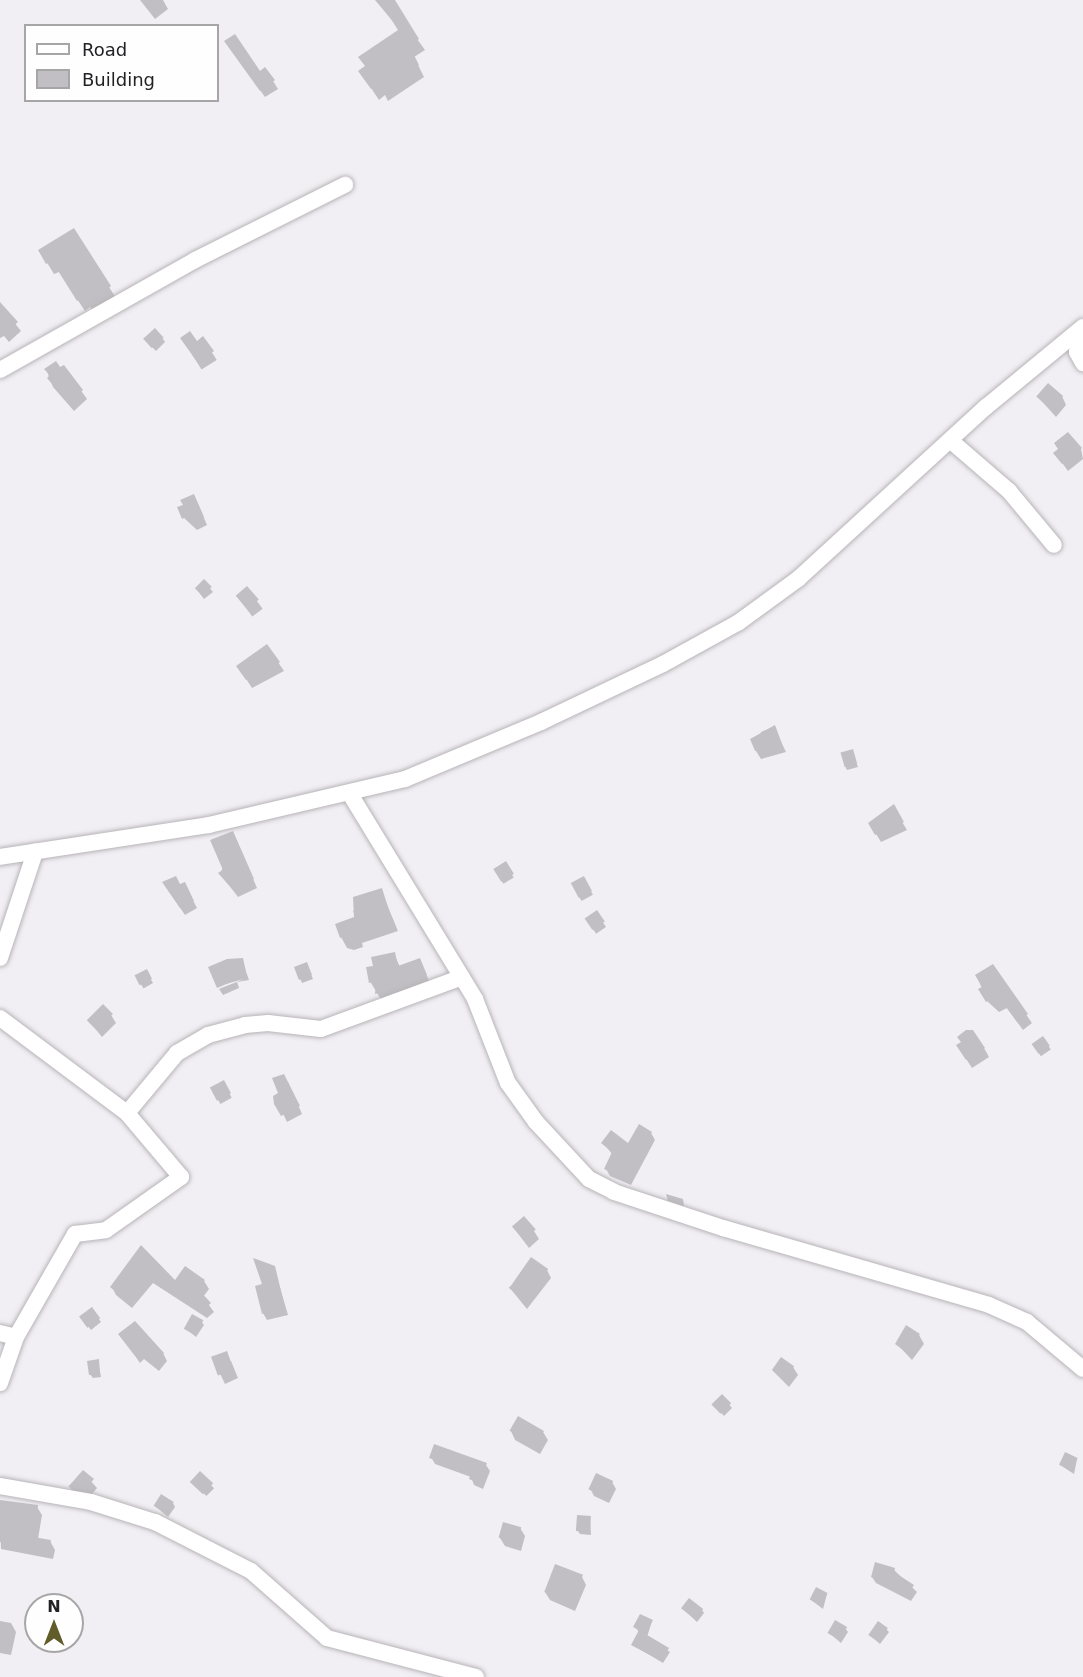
<!DOCTYPE html>
<html>
<head>
<meta charset="utf-8">
<style>
  body { margin:0 }
  #map { position:relative; width:1083px; height:1677px; overflow:hidden; background:#f2eff4; font-family:"DejaVu Sans",sans-serif }
  div>[style] { position:absolute }
  .shadow>* { inset:0; background:#0003; transform-origin:0 0 }
  .building>* { inset:0; background:#c1bfc3; transform-origin:0 0 }
  .roads { filter:drop-shadow(0 0 2px #b7b4b8) drop-shadow(0 0 2px #b7b4b8) }
  .minor>* { height:16px; margin:-8px; padding:0 8px; transform-origin:8px; border-radius:8px; background:#fff }
  span { translate:-50% -50%; white-space:nowrap; text-align:center; line-height:1.15; -webkit-text-stroke:4.5px #fefeff; paint-order:stroke }
  .legend { position:absolute; left:24px; top:24px; width:195px; height:78px; box-sizing:border-box; background:#fefeff; border:2px solid #a6a6a7; margin:0; padding:8px 10px; list-style:none; font-size:18px; color:#222123 }
  .legend li { display:flex; align-items:center; gap:12px; height:30px }
  .legend b { width:30px; border:2px solid #a6a6a7 }
  .north { position:absolute; left:24px; top:1593px; width:60px; height:60px; box-sizing:border-box; background:#fefeff; border:2px solid #a6a6a7; border-radius:50%; rotate:0deg; font-size:16px; font-weight:700; line-height:24px; text-align:center; color:#222123 }
  .north::after { content:''; display:block; margin:auto; width:21px; height:27px; background:#615c29; clip-path:polygon(50% 0,100% 100%,50% 72%,0 100%) }
</style>
</head>
<body>
<div id="map">
  <div class="shadow">
    <div style="clip-path:polygon(140px 0,163px 0,168px 9px,155px 19px)"></div>
    <div style="clip-path:polygon(375px 0,389px 0,425px 50px,414px 57px,424px 77px,388px 101px,385px 95px,379px 100px,367px 82px,400px 30px)"></div>
    <div style="clip-path:polygon(231px 49px,273px 81px,278px 89px,265px 97px)"></div>
    <div style="clip-path:polygon(73px 230px,116px 298px,95px 314px,90px 307px,85px 311px,59px 272px,54px 274px,40px 251px)"></div>
    <div style="clip-path:polygon(0 305px,21px 331px,9px 342px,4px 336px,0 338px)"></div>
    <div style="left:203px;top:338px;width:26px;height:18px;rotate:58deg"></div>
    <div style="clip-path:polygon(163px 339px,165px 342px,156px 351px,147px 342px)"></div>
    <div style="clip-path:polygon(64px 367px,87px 399px,74px 411px,53px 387px,46px 369px)"></div>
    <div style="clip-path:polygon(1062px 396px,1066px 405px,1056px 417px,1038px 397px)"></div>
    <div style="clip-path:polygon(1081px 449px,1083px 459px,1068px 471px,1055px 453px)"></div>
    <div style="clip-path:polygon(198px 504px,207px 525px,197px 530px,184px 518px)"></div>
    <div style="clip-path:polygon(204px 581px,213px 592px,204px 599px,198px 591px)"></div>
    <div style="left:247px;top:588px;width:26px;height:13px;rotate:53deg"></div>
    <div style="clip-path:polygon(267px 646px,284px 671px,252px 688px,243px 674px)"></div>
    <div style="clip-path:polygon(774px 727px,786px 752px,761px 759px,756px 751px,761px 732px)"></div>
    <div style="clip-path:polygon(852px 751px,858px 767px,847px 770px,845px 766px)"></div>
    <div style="clip-path:polygon(893px 807px,907px 830px,881px 842px,870px 824px)"></div>
    <div style="clip-path:polygon(237px 841px,257px 888px,238px 897px,220px 873px)"></div>
    <div style="left:505px;top:863px;width:17px;height:12px;rotate:59deg"></div>
    <div style="left:584px;top:878px;width:19px;height:13px;rotate:62deg"></div>
    <div style="clip-path:polygon(168px 890px,188px 891px,197px 908px,185px 915px)"></div>
    <div style="clip-path:polygon(381px 890px,398px 931px,362px 943px,363px 947px,354px 950px,347px 948px,341px 937px,356px 918px,353px 911px)"></div>
    <div style="left:596px;top:912px;width:18px;height:12px;rotate:56deg"></div>
    <div style="clip-path:polygon(394px 954px,400px 967px,420px 960px,430px 983px,382px 1001px,371px 983px)"></div>
    <div style="clip-path:polygon(242px 960px,249px 980px,237px 982px,239px 988px,223px 995px,219px 989px,244px 979px,218px 986px)"></div>
    <div style="clip-path:polygon(992px 966px,1032px 1023px,1023px 1030px,1007px 1008px,999px 1012px,987px 1001px,977px 976px)"></div>
    <div style="clip-path:polygon(308px 967px,313px 979px,302px 983px,296px 968px)"></div>
    <div style="left:146px;top:971px;width:14px;height:11px;rotate:60deg"></div>
    <div style="clip-path:polygon(111px 1015px,116px 1023px,102px 1037px,89px 1021px)"></div>
    <div style="left:1043px;top:1038px;width:14px;height:12px;rotate:56deg"></div>
    <div style="clip-path:polygon(984px 1048px,989px 1057px,972px 1068px,963px 1054px)"></div>
    <div style="left:223px;top:1082px;width:18px;height:13px;rotate:61deg"></div>
    <div style="clip-path:polygon(288px 1082px,302px 1114px,287px 1122px,275px 1097px)"></div>
    <div style="clip-path:polygon(651px 1133px,655px 1140px,631px 1185px,610px 1176px,606px 1169px,613px 1155px,603px 1143px,628px 1145px)"></div>
    <div style="clip-path:polygon(666px 1194px,683px 1199px,684px 1206px,668px 1201px)"></div>
    <div style="clip-path:polygon(513px 1227px,534px 1231px,539px 1239px,529px 1248px)"></div>
    <div style="clip-path:polygon(141px 1247px,175px 1282px,204px 1281px,209px 1289px,203px 1297px,214px 1312px,207px 1318px,153px 1283px,132px 1308px,116px 1295px,112px 1287px)"></div>
    <div style="clip-path:polygon(274px 1267px,288px 1315px,267px 1320px,263px 1313px,264px 1285px)"></div>
    <div style="clip-path:polygon(547px 1270px,551px 1278px,527px 1309px,509px 1287px)"></div>
    <div style="clip-path:polygon(92px 1310px,101px 1322px,91px 1330px,84px 1321px)"></div>
    <div style="clip-path:polygon(201px 1321px,204px 1325px,196px 1337px,185px 1328px)"></div>
    <div style="clip-path:polygon(120px 1334px,163px 1353px,167px 1361px,159px 1371px,144px 1359px,140px 1363px)"></div>
    <div style="clip-path:polygon(919px 1335px,924px 1344px,912px 1360px,897px 1344px)"></div>
    <div style="clip-path:polygon(213px 1359px,231px 1361px,238px 1378px,225px 1384px)"></div>
    <div style="clip-path:polygon(98px 1361px,101px 1377px,93px 1378px,90px 1374px)"></div>
    <div style="clip-path:polygon(793px 1367px,798px 1375px,789px 1387px,773px 1371px)"></div>
    <div style="clip-path:polygon(722px 1396px,732px 1408px,724px 1416px,714px 1405px)"></div>
    <div style="clip-path:polygon(511px 1431px,543px 1432px,548px 1440px,540px 1454px,515px 1440px)"></div>
    <div style="clip-path:polygon(431px 1457px,486px 1465px,490px 1471px,483px 1489px,474px 1485px,471px 1477px,435px 1464px)"></div>
    <div style="clip-path:polygon(1077px 1459px,1074px 1474px,1060px 1465px)"></div>
    <div style="clip-path:polygon(83px 1472px,97px 1488px,89px 1498px,74px 1495px,70px 1487px)"></div>
    <div style="left:200px;top:1474px;width:20px;height:11px;rotate:45deg"></div>
    <div style="clip-path:polygon(612px 1482px,616px 1489px,609px 1503px,594px 1496px,590px 1488px)"></div>
    <div style="clip-path:polygon(0 1501px,37px 1507px,42px 1515px,38px 1539px,50px 1541px,55px 1550px,53px 1559px,1px 1549px)"></div>
    <div style="clip-path:polygon(173px 1503px,175px 1507px,168px 1517px,155px 1506px)"></div>
    <div style="clip-path:polygon(590px 1518px,591px 1535px,580px 1534px,578px 1531px)"></div>
    <div style="clip-path:polygon(520px 1528px,525px 1536px,521px 1551px,505px 1546px,500px 1538px)"></div>
    <div style="clip-path:polygon(894px 1570px,917px 1592px,911px 1601px,876px 1583px,872px 1577px)"></div>
    <div style="clip-path:polygon(582px 1577px,586px 1585px,575px 1611px,550px 1600px,545px 1592px)"></div>
    <div style="clip-path:polygon(827px 1594px,823px 1609px,811px 1600px)"></div>
    <div style="clip-path:polygon(682px 1608px,702px 1610px,704px 1613px,697px 1622px)"></div>
    <div style="clip-path:polygon(0 1621px,11px 1623px,16px 1632px,11px 1655px,0 1653px)"></div>
    <div style="clip-path:polygon(652px 1621px,647px 1637px,670px 1652px,663px 1663px,633px 1645px,639px 1632px,635px 1627px)"></div>
    <div style="clip-path:polygon(845px 1628px,848px 1632px,841px 1643px,829px 1633px)"></div>
    <div style="clip-path:polygon(886px 1629px,889px 1632px,880px 1644px,870px 1635px)"></div>
  </div>
  <div class="building">
    <div style="clip-path:polygon(379px 0,395px 0,419px 39px,409px 45px,419px 65px,381px 91px,377px 85px,371px 89px,358px 71px,365px 66px,358px 57px,398px 30px)"></div>
    <div style="clip-path:polygon(235px 34px,260px 71px,265px 67px,275px 80px,260px 91px,224px 41px)"></div>
    <div style="clip-path:polygon(74px 228px,111px 286px,88px 304px,83px 297px,77px 301px,52px 261px,46px 264px,38px 250px)"></div>
    <div style="clip-path:polygon(0 302px,18px 322px,0 338px)"></div>
    <div style="left:155px;top:328px;width:13px;height:16px;rotate:48deg"></div>
    <div style="clip-path:polygon(190px 331px,197px 341px,203px 336px,214px 351px,198px 363px,180px 338px)"></div>
    <div style="clip-path:polygon(56px 361px,60px 367px,64px 365px,83px 390px,68px 403px,47px 378px,50px 375px,44px 369px)"></div>
    <div style="left:1048px;top:383px;width:20px;height:18px;rotate:41deg"></div>
    <div style="clip-path:polygon(1068px 432px,1082px 448px,1062px 464px,1053px 453px,1058px 449px,1054px 443px)"></div>
    <div style="clip-path:polygon(194px 494px,204px 517px,191px 523px,188px 516px,182px 519px,177px 507px,183px 505px,180px 500px)"></div>
    <div style="left:204px;top:579px;width:11px;height:13px;rotate:45deg"></div>
    <div style="left:247px;top:586px;width:18px;height:15px;rotate:49deg"></div>
    <div style="clip-path:polygon(267px 644px,280px 662px,246px 680px,236px 666px)"></div>
    <div style="clip-path:polygon(775px 725px,782px 744px,755px 751px,750px 739px)"></div>
    <div style="left:853px;top:749px;width:15px;height:13px;rotate:74deg"></div>
    <div style="clip-path:polygon(894px 804px,904px 822px,875px 835px,868px 823px)"></div>
    <div style="clip-path:polygon(233px 831px,254px 879px,233px 890px,218px 873px,223px 870px,210px 840px)"></div>
    <div style="left:506px;top:861px;width:15px;height:15px;rotate:58deg"></div>
    <div style="clip-path:polygon(176px 876px,180px 884px,185px 882px,194px 901px,180px 908px,162px 882px)"></div>
    <div style="left:584px;top:876px;width:17px;height:15px;rotate:62deg"></div>
    <div style="clip-path:polygon(382px 888px,392px 920px,357px 932px,358px 935px,346px 940px,345px 936px,340px 938px,335px 924px,354px 917px,353px 897px)"></div>
    <div style="left:597px;top:910px;width:14px;height:15px;rotate:56deg"></div>
    <div style="clip-path:polygon(395px 952px,398px 966px,420px 958px,427px 975px,402px 984px,402px 988px,375px 994px,376px 982px,369px 983px,366px 967px,373px 966px,371px 957px)"></div>
    <div style="clip-path:polygon(243px 958px,246px 972px,234px 975px,236px 980px,217px 988px,208px 967px,227px 959px)"></div>
    <div style="left:307px;top:962px;width:14px;height:14px;rotate:69deg"></div>
    <div style="clip-path:polygon(993px 964px,1028px 1014px,1017px 1022px,1001px 1000px,994px 1005px,990px 999px,986px 1002px,978px 989px,982px 987px,975px 975px)"></div>
    <div style="left:147px;top:969px;width:11px;height:14px;rotate:63deg"></div>
    <div style="left:103px;top:1004px;width:14px;height:23px;rotate:45deg"></div>
    <div style="clip-path:polygon(966px 1030px,973px 1030px,985px 1048px,966px 1060px,956px 1045px,961px 1042px,957px 1037px)"></div>
    <div style="left:1043px;top:1036px;width:12px;height:14px;rotate:55deg"></div>
    <div style="clip-path:polygon(284px 1074px,300px 1106px,281px 1116px,274px 1104px,273px 1096px,278px 1093px,272px 1078px)"></div>
    <div style="left:224px;top:1080px;width:15px;height:16px;rotate:62deg"></div>
    <div style="clip-path:polygon(639px 1124px,652px 1132px,627px 1179px,604px 1169px,612px 1152px,601px 1143px,611px 1130px,628px 1143px)"></div>
    <div style="left:524px;top:1216px;width:18px;height:16px;rotate:49deg"></div>
    <div style="clip-path:polygon(141px 1245px,175px 1280px,185px 1266px,205px 1280px,198px 1289px,211px 1303px,202px 1311px,148px 1276px,127px 1301px,110px 1287px)"></div>
    <div style="left:531px;top:1257px;width:21px;height:38px;rotate:35deg"></div>
    <div style="clip-path:polygon(253px 1258px,275px 1266px,285px 1308px,262px 1314px,255px 1286px,262px 1284px)"></div>
    <div style="left:92px;top:1307px;width:14px;height:16px;rotate:54deg"></div>
    <div style="left:192px;top:1314px;width:13px;height:17px;rotate:29deg"></div>
    <div style="clip-path:polygon(135px 1321px,164px 1353px,154px 1364px,139px 1352px,135px 1356px,118px 1334px)"></div>
    <div style="clip-path:polygon(906px 1325px,920px 1334px,907px 1353px,895px 1344px)"></div>
    <div style="left:227px;top:1351px;width:20px;height:17px;rotate:70deg"></div>
    <div style="left:781px;top:1357px;width:16px;height:16px;rotate:35deg"></div>
    <div style="clip-path:polygon(99px 1359px,100px 1374px,89px 1375px,87px 1361px)"></div>
    <div style="left:722px;top:1394px;width:13px;height:15px;rotate:45deg"></div>
    <div style="left:518px;top:1416px;width:30px;height:17px;rotate:30deg"></div>
    <div style="clip-path:polygon(434px 1444px,487px 1463px,479px 1483px,469px 1479px,471px 1473px,429px 1458px)"></div>
    <div style="left:1065px;top:1452px;width:14px;height:14px;rotate:25deg"></div>
    <div style="clip-path:polygon(83px 1470px,94px 1479px,84px 1490px,68px 1487px)"></div>
    <div style="left:200px;top:1471px;width:18px;height:15px;rotate:43deg"></div>
    <div style="left:596px;top:1473px;width:19px;height:18px;rotate:25deg"></div>
    <div style="left:161px;top:1494px;width:15px;height:14px;rotate:32deg"></div>
    <div style="clip-path:polygon(0 1500px,38px 1505px,33px 1537px,51px 1540px,48px 1552px,0 1542px)"></div>
    <div style="left:577px;top:1515px;width:14px;height:16px;rotate:4deg"></div>
    <div style="left:503px;top:1522px;width:19px;height:16px;rotate:16deg"></div>
    <div style="clip-path:polygon(875px 1562px,895px 1568px,894px 1572px,914px 1585px,907px 1596px,871px 1577px)"></div>
    <div style="left:555px;top:1564px;width:30px;height:30px;rotate:21deg"></div>
    <div style="left:816px;top:1587px;width:13px;height:14px;rotate:27deg"></div>
    <div style="left:689px;top:1598px;width:18px;height:13px;rotate:38deg"></div>
    <div style="clip-path:polygon(640px 1614px,653px 1620px,646px 1634px,642px 1632px,669px 1648px,661px 1661px,631px 1645px,639px 1630px,633px 1627px)"></div>
    <div style="left:835px;top:1620px;width:14px;height:15px;rotate:30deg"></div>
    <div style="left:878px;top:1621px;width:12px;height:17px;rotate:35deg"></div>
  </div>
  <div class="roads">
    <div class="minor">
      <div style="left:1083px;top:336px;width:17px;rotate:111deg"></div>
      <div style="left:1077px;top:352px;width:13px;rotate:61deg"></div>
      <div style="left:0;top:370px;width:224px;rotate:-29.4deg"></div>
      <div style="left:195px;top:260px;width:168px;rotate:-26.6deg"></div>
      <div style="left:951px;top:441px;width:77px;rotate:40.8deg"></div>
      <div style="left:1009px;top:491px;width:70px;rotate:50.2deg"></div>
      <div style="left:350px;top:794px;width:240px;rotate:58.6deg"></div>
      <div style="left:475px;top:999px;width:90px;rotate:68.6deg"></div>
      <div style="left:508px;top:1083px;width:48px;rotate:54.3deg"></div>
      <div style="left:536px;top:1122px;width:78px;rotate:47.1deg"></div>
      <div style="left:589px;top:1179px;width:28px;rotate:27deg"></div>
      <div style="left:614px;top:1192px;width:115px;rotate:18.3deg"></div>
      <div style="left:723px;top:1228px;width:277px;rotate:16.1deg"></div>
      <div style="left:989px;top:1305px;width:42px;rotate:24.1deg"></div>
      <div style="left:1027px;top:1322px;width:73px;rotate:40deg"></div>
      <div style="left:0;top:857px;width:211px;rotate:-8.7deg"></div>
      <div style="left:209px;top:825px;width:201px;rotate:-13.2deg"></div>
      <div style="left:405px;top:779px;width:147px;rotate:-22.7deg"></div>
      <div style="left:541px;top:722px;width:135px;rotate:-25.4deg"></div>
      <div style="left:663px;top:664px;width:87px;rotate:-28.9deg"></div>
      <div style="left:739px;top:622px;width:73px;rotate:-36.1deg"></div>
      <div style="left:798px;top:579px;width:255px;rotate:-42.5deg"></div>
      <div style="left:986px;top:407px;width:126px;rotate:-39.5deg"></div>
      <div style="left:0;top:958px;width:112px;rotate:-71.7deg"></div>
      <div style="left:0;top:1018px;width:159px;rotate:36.8deg"></div>
      <div style="left:0;top:1333px;width:16px;rotate:14deg"></div>
      <div style="left:16px;top:1337px;width:49px;rotate:109.2deg"></div>
      <div style="left:16px;top:1337px;width:119px;rotate:-60.2deg"></div>
      <div style="left:75px;top:1234px;width:31px;rotate:-7deg"></div>
      <div style="left:106px;top:1230px;width:92px;rotate:-35.2deg"></div>
      <div style="left:181px;top:1177px;width:84px;rotate:-130.2deg"></div>
      <div style="left:127px;top:1113px;width:78px;rotate:-50.2deg"></div>
      <div style="left:177px;top:1053px;width:36px;rotate:-30deg"></div>
      <div style="left:208px;top:1035px;width:38px;rotate:-15deg"></div>
      <div style="left:245px;top:1025px;width:23px;rotate:-5deg"></div>
      <div style="left:268px;top:1023px;width:53px;rotate:6.5deg"></div>
      <div style="left:321px;top:1029px;width:150px;rotate:-20.2deg"></div>
      <div style="left:0;top:1486px;width:92px;rotate:10deg"></div>
      <div style="left:91px;top:1502px;width:67px;rotate:17.4deg"></div>
      <div style="left:155px;top:1522px;width:108px;rotate:27deg"></div>
      <div style="left:251px;top:1571px;width:101px;rotate:41.4deg"></div>
      <div style="left:327px;top:1638px;width:154px;rotate:14.7deg"></div>
    </div>
  </div>
  <ul class="legend">
  <li><b style="height:8px;background:#fff"></b>Road</li>
  <li><b style="height:16px;background:#c1bfc3"></b>Building</li>
  </ul>
  <div class="north">N</div>
</div>
</body>
</html>
